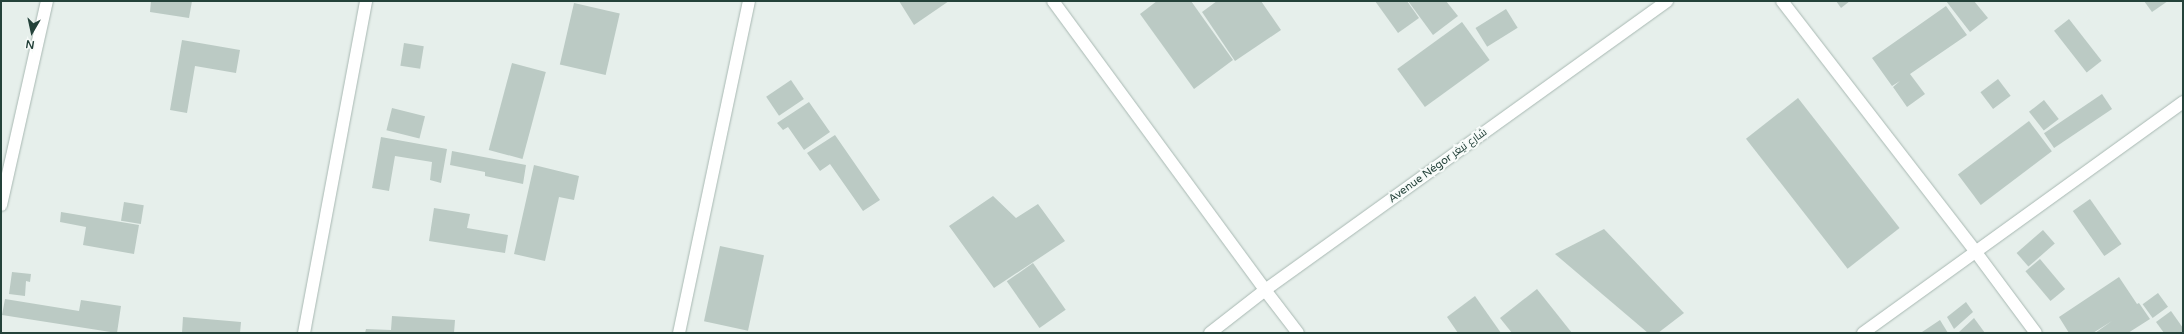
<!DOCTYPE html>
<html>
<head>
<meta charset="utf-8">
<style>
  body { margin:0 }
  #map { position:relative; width:2184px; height:334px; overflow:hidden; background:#e6efeb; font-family:"Varela Round",Cairo,sans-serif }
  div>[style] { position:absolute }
  .building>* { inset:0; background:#bbcac4; transform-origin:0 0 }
  .roads { filter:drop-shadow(0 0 1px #a8b8b2) drop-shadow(0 0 1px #a8b8b2) }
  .minor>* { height:12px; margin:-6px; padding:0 6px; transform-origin:6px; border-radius:6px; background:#fff }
  .tertiary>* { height:12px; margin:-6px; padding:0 6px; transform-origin:6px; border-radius:6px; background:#fff }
  .secondary>* { height:12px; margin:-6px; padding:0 6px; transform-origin:6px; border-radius:6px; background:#fff }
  span { translate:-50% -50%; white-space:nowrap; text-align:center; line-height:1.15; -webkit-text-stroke:4px #f7fbf9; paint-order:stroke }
  .street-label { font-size:11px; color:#24423a }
  .frame { position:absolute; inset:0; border:2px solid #24423a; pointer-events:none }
  .north { position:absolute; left:12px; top:12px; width:40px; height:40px; -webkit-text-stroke:3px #f7fbf9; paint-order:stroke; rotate:189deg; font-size:11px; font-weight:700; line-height:16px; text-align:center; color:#24423a }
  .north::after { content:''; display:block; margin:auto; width:14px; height:18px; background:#24423a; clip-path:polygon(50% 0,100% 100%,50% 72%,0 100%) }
</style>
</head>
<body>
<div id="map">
  <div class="building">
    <div style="clip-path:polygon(151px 1px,192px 1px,189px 18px,150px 12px)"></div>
    <div style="clip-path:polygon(899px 1px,949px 1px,914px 25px)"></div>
    <div style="clip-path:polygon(1157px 1px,1191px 1px,1233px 60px,1194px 89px,1140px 14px)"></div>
    <div style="clip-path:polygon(1217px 1px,1261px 1px,1281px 30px,1235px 61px,1202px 12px)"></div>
    <div style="clip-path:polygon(1375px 1px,1407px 1px,1419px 18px,1398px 33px)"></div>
    <div style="clip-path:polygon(1408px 1px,1446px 1px,1458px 16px,1433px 35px)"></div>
    <div style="clip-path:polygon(1836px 1px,1850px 1px,1841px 8px)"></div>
    <div style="clip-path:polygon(1946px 1px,1974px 1px,1988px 18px,1970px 32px)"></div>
    <div style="clip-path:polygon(2144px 1px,2168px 1px,2152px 12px)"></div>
    <div style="left:574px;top:3px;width:47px;height:63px;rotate:13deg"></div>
    <div style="clip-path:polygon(1946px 6px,1967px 35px,1910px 74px,1925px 94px,1907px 107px,1893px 87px,1900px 81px,1892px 86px,1872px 58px)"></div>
    <div style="left:1506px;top:9px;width:22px;height:36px;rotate:58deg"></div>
    <div style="left:2069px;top:19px;width:53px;height:19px;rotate:52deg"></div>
    <div style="left:1462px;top:22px;width:47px;height:80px;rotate:54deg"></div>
    <div style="clip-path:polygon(182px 40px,240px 50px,236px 73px,195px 66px,187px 113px,170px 110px)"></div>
    <div style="left:404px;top:43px;width:20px;height:23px;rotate:9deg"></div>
    <div style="left:512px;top:63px;width:35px;height:90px;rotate:15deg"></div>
    <div style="left:1998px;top:79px;width:21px;height:22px;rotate:53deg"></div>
    <div style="left:791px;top:80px;width:23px;height:30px;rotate:56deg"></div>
    <div style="left:2102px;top:94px;width:18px;height:70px;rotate:56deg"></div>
    <div style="left:1798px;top:98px;width:165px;height:66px;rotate:52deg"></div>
    <div style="left:2044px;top:100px;width:24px;height:19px;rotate:52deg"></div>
    <div style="clip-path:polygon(809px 102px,830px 132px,804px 150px,788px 127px,783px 130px,777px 123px)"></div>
    <div style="left:392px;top:108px;width:34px;height:23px;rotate:14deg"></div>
    <div style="left:2029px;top:121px;width:38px;height:89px;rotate:53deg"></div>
    <div style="clip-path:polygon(835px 135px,880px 200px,863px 211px,830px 164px,820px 171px,807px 153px)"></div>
    <div style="clip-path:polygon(381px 137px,447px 149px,441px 183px,430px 180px,432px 162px,395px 156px,389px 191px,372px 188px)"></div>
    <div style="clip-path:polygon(452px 151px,526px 165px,523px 184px,485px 176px,485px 172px,450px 165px)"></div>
    <div style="clip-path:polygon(534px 165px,579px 176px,574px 200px,559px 197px,545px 261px,514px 254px)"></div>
    <div style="clip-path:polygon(993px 196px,1016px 218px,1038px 204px,1065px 241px,994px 288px,949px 226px)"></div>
    <div style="left:2090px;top:199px;width:55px;height:21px;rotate:55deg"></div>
    <div style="left:124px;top:202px;width:20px;height:19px;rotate:9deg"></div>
    <div style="clip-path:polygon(434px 208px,470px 214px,467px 228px,508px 235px,505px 253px,429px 241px)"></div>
    <div style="clip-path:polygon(61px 212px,139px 225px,134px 254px,83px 245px,86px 227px,60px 222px)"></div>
    <div style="clip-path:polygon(1604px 229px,1684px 313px,1658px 333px,1648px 333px,1555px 254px)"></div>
    <div style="left:2043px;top:230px;width:18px;height:35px;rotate:49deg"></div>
    <div style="left:720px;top:246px;width:45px;height:77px;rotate:12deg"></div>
    <div style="left:2040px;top:259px;width:39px;height:19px;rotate:50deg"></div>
    <div style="left:1033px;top:263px;width:57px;height:32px;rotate:55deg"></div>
    <div style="clip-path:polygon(12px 272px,31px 274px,30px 282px,26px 281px,25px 296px,9px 294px)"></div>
    <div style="clip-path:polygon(2119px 277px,2137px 304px,2139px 303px,2150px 319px,2128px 333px,2095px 333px,2112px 321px,2093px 333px,2069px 333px,2059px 317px)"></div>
    <div style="clip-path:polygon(1537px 289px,1572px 333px,1512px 333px,1500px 318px)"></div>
    <div style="left:2158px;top:293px;width:17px;height:19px;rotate:54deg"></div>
    <div style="clip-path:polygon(1475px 296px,1501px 333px,1458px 333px,1447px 317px)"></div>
    <div style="clip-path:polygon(5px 299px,79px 311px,81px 300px,121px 306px,117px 333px,2px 315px)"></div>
    <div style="clip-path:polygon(1966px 302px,1973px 312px,1954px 329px,1947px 317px)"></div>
    <div style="clip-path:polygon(2171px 311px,2183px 328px,2183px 333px,2164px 333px,2156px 322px)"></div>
    <div style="clip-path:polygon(392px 316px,455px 320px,454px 333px,365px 333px,366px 329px,391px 330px)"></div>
    <div style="clip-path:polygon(183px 317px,241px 322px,240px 333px,182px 333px)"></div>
    <div style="clip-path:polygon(1974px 318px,1985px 333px,1958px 333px)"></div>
    <div style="clip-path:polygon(1940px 320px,1948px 333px,1923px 333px,1922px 332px)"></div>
  </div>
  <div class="roads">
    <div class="minor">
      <div style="left:1782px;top:1px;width:316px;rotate:52.3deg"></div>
      <div style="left:1975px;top:251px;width:102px;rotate:53.4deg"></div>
      <div style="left:1px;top:205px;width:209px;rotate:-77.3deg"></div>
      <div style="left:304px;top:333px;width:338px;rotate:-79.4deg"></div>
      <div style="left:679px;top:333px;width:339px;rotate:-78.1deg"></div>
      <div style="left:1863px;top:333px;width:395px;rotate:-35.8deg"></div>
    </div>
    <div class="tertiary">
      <div style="left:1053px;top:1px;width:358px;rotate:53.7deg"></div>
      <div style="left:1265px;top:290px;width:54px;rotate:52.5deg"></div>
    </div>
    <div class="secondary">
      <div style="left:1210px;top:333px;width:70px;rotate:-38deg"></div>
      <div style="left:1265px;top:290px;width:495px;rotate:-35.7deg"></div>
    </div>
  </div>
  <div class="street-label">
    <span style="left:1438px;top:166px;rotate:-36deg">Avenue Négor شارع نيغر</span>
  </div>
  <div class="frame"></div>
  <div class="north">N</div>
</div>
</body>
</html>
